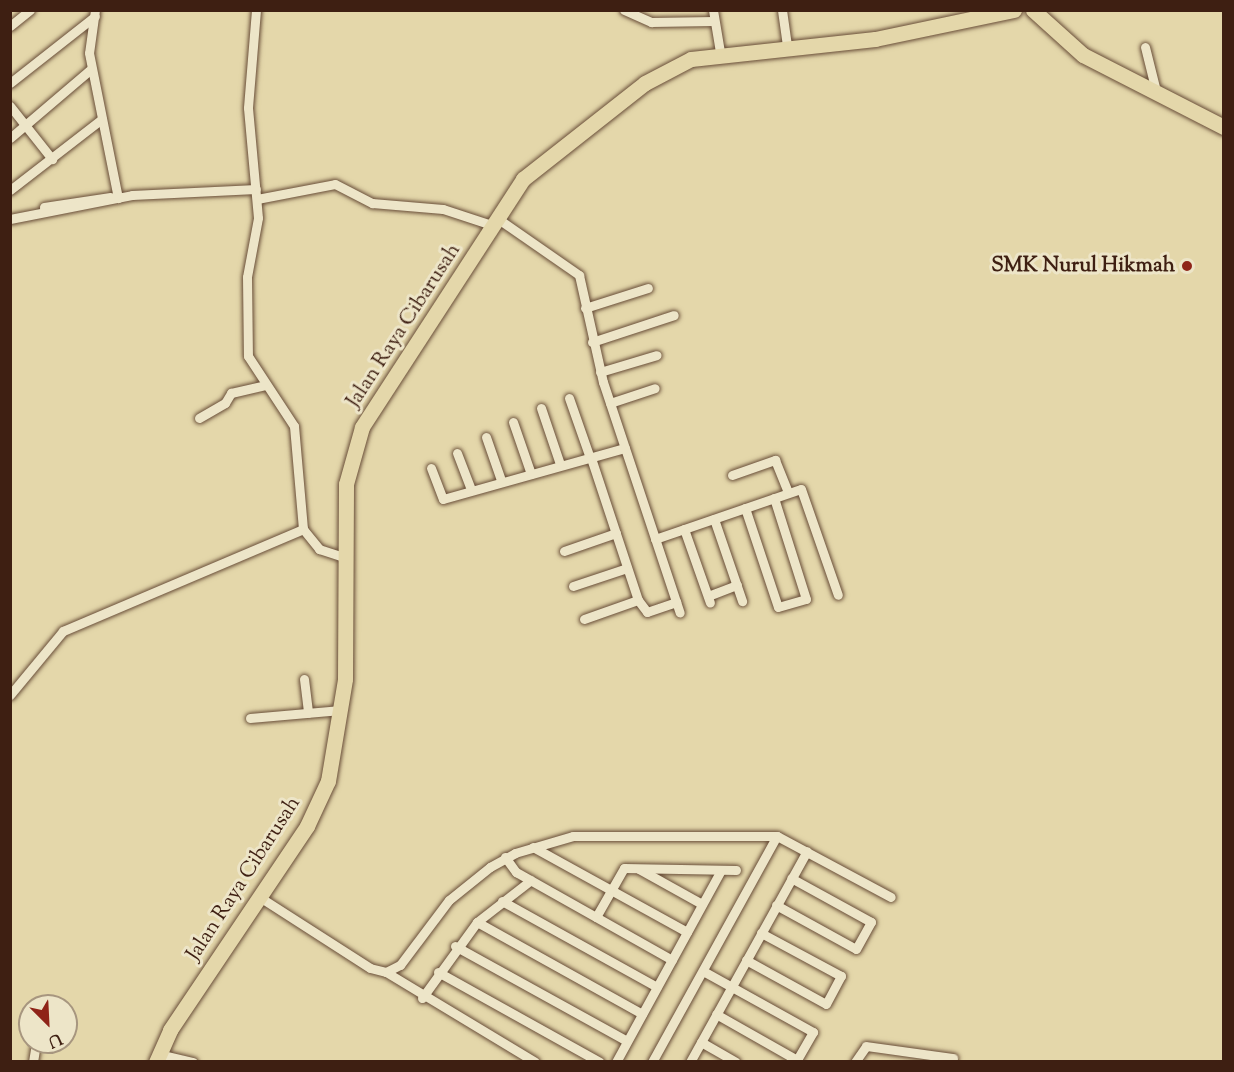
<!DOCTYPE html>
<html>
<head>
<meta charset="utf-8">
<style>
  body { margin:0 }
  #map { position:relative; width:1234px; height:1072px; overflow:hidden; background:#e4d7aa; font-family:"Sorts Mill Goudy",serif }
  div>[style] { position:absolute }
  .roads { filter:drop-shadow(0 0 2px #684d38) drop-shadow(0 0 2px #684d38) }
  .minor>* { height:9px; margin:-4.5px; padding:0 4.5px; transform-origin:4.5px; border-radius:4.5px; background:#ede5c8 }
  .primary>* { height:15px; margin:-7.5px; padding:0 7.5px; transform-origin:7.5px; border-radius:7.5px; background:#e4d7aa }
  .dots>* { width:16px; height:16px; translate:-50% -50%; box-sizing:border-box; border:3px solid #ede5c8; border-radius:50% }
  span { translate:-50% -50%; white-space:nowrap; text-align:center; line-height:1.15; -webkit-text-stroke:6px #ede5c8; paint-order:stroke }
  .poi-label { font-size:21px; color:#3e1f12; font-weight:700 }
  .right { translate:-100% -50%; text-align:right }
  .street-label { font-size:21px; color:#3e1f12 }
  .frame { position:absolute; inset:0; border:12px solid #3e1f12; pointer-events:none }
  .north { position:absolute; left:18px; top:994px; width:60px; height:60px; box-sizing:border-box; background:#ede5c8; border:2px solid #a7967f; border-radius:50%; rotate:156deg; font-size:16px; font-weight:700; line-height:24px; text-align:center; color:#3e1f12 }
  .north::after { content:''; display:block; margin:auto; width:21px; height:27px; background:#8f2418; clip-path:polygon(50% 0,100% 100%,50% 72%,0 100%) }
</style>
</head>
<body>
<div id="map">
  <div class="roads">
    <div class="minor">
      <div style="left:95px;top:10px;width:43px;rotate:97.9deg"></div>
      <div style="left:89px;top:53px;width:148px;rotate:78.7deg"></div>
      <div style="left:256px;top:10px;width:98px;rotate:94.7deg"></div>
      <div style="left:248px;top:108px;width:110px;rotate:84.8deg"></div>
      <div style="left:258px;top:218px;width:60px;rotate:100.6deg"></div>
      <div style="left:247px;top:277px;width:79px;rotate:89.3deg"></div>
      <div style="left:248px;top:356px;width:84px;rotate:56.7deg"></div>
      <div style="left:294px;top:426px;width:103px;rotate:85deg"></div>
      <div style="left:303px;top:529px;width:26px;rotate:51deg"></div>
      <div style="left:319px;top:549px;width:29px;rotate:18deg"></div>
      <div style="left:624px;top:10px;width:30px;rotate:24deg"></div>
      <div style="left:651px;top:22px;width:63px;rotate:-0.9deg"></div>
      <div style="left:713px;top:10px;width:43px;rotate:80.5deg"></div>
      <div style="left:782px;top:10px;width:37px;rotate:82deg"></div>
      <div style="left:10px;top:26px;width:26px;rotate:-39deg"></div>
      <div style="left:1145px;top:47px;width:45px;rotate:76deg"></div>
      <div style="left:10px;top:83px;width:108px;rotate:-38.2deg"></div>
      <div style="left:10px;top:106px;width:68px;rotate:51.6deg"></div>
      <div style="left:10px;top:138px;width:106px;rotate:-40.4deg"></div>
      <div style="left:10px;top:190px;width:116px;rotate:-37.7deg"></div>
      <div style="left:257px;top:199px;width:79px;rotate:-10.9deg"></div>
      <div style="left:335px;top:184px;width:42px;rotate:27.2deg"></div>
      <div style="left:372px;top:203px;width:71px;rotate:4.8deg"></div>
      <div style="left:443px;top:209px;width:52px;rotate:18.1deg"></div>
      <div style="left:44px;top:207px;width:67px;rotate:-8.6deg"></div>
      <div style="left:497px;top:218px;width:100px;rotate:34.8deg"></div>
      <div style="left:579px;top:275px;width:110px;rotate:77.4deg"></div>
      <div style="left:603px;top:382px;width:243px;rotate:71.6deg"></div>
      <div style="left:10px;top:219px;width:124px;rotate:-11.1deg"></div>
      <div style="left:132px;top:195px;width:124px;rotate:-2.8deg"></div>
      <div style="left:585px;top:308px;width:66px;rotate:-17.6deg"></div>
      <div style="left:592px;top:342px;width:86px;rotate:-18.2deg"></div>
      <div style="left:600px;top:372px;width:59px;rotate:-16.6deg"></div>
      <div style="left:569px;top:398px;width:60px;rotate:70.7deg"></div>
      <div style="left:610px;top:403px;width:47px;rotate:-18.4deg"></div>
      <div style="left:541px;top:408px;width:59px;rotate:71.3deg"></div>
      <div style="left:199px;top:418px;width:30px;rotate:-30deg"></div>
      <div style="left:225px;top:403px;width:12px;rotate:-59deg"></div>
      <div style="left:231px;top:393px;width:35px;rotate:-13deg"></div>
      <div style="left:513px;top:422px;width:55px;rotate:70.9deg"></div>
      <div style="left:486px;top:437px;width:46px;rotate:70.8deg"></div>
      <div style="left:457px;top:453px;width:40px;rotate:69deg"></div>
      <div style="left:591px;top:458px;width:150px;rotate:71.7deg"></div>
      <div style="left:638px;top:600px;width:15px;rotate:53deg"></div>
      <div style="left:647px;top:612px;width:31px;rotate:-19deg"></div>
      <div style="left:431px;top:468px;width:33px;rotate:69deg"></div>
      <div style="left:443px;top:499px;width:189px;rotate:-15.7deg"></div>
      <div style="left:732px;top:475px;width:46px;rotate:-19.2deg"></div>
      <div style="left:775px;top:460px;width:35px;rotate:68deg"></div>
      <div style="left:745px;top:508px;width:104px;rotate:71.6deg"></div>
      <div style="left:778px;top:607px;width:29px;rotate:-16deg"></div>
      <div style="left:806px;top:599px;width:106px;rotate:-107.6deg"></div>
      <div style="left:714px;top:519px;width:87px;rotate:71.1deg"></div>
      <div style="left:684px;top:529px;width:78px;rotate:70.6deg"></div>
      <div style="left:655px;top:539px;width:154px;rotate:-18.9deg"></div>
      <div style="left:801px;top:489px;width:112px;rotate:70.8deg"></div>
      <div style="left:564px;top:551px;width:55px;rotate:-19.1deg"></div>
      <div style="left:573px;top:586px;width:57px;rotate:-18.4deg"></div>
      <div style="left:708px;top:596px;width:31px;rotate:-21deg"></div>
      <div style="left:584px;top:619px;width:57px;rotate:-19.4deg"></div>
      <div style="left:304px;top:679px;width:34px;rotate:83deg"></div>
      <div style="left:10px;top:695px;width:83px;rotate:-50.4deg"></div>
      <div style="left:63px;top:631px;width:261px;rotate:-23deg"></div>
      <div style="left:250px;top:718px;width:91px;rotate:-5deg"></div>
      <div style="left:533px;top:847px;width:176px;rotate:28.9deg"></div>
      <div style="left:505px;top:857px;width:19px;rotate:54deg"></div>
      <div style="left:516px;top:872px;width:179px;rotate:29.4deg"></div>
      <div style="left:639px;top:869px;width:72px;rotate:29.1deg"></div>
      <div style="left:258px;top:896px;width:133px;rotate:32.7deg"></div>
      <div style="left:370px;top:968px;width:16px;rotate:14deg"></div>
      <div style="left:386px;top:972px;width:16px;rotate:-27deg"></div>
      <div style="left:400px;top:965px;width:81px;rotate:-53deg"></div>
      <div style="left:449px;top:900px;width:53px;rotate:-38.8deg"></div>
      <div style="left:490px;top:867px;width:29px;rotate:-29deg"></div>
      <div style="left:515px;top:853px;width:60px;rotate:-16.3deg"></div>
      <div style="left:573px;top:836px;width:204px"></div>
      <div style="left:777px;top:836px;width:129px;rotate:28.2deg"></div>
      <div style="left:502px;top:901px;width:177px;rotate:29deg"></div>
      <div style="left:776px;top:905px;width:91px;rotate:28.8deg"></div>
      <div style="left:856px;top:949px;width:31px;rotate:-61deg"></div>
      <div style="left:871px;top:922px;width:91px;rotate:-151.2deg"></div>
      <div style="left:596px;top:917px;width:56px;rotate:-60.3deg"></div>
      <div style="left:624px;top:868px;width:112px;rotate:1deg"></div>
      <div style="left:477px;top:922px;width:189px;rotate:29.1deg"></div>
      <div style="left:455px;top:946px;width:196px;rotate:28.9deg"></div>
      <div style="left:746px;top:960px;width:91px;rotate:28.8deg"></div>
      <div style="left:826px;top:1004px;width:32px;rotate:-62deg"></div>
      <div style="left:841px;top:976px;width:91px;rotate:-151.7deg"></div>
      <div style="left:703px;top:971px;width:126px;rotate:29deg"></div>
      <div style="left:813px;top:1032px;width:32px;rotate:120deg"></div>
      <div style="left:797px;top:1060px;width:93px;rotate:-150.4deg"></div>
      <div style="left:386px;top:972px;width:174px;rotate:31.1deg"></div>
      <div style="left:438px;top:972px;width:185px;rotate:29.1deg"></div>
      <div style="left:422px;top:998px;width:94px;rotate:-54.1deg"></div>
      <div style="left:477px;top:922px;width:68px;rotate:-37.9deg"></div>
      <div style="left:701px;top:1042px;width:40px;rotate:29.7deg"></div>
      <div style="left:158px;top:1054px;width:36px;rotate:13deg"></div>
      <div style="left:33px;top:1062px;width:20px;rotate:-81deg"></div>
      <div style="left:616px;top:1062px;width:219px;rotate:-61.3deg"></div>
      <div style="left:652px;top:1062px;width:258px;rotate:-61.1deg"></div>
      <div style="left:690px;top:1062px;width:241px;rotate:-61deg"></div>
      <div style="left:855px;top:1062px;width:19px;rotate:-55deg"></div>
      <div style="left:866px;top:1046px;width:88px;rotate:7.9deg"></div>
    </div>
    <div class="primary">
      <div style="left:1033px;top:10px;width:67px;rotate:42deg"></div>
      <div style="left:1083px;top:55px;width:158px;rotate:27.1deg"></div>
      <div style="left:156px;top:1062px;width:35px;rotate:-66deg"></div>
      <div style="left:170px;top:1030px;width:246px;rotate:-56.1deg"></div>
      <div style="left:307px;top:826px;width:50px;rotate:-65deg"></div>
      <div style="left:328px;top:781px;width:103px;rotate:-80.5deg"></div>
      <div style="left:345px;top:679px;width:195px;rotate:-89.7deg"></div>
      <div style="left:346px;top:484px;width:59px;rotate:-74.3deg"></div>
      <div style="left:362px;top:427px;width:296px;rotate:-57deg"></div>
      <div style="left:523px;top:179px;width:155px;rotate:-38.2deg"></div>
      <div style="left:645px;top:83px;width:52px;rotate:-27.6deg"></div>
      <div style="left:691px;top:59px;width:185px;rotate:-6.2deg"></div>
      <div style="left:875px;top:39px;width:142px;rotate:-11.8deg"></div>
    </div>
  </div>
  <div class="dots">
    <div style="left:1187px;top:266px;background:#8f2418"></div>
  </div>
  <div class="poi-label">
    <span class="right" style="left:1175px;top:266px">SMK Nurul Hikmah</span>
  </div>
  <div class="street-label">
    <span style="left:404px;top:326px;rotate:-57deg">Jalan Raya Cibarusah</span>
    <span style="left:244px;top:879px;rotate:-57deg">Jalan Raya Cibarusah</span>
  </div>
  <div class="frame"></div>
  <div class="north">U</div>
</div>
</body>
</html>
